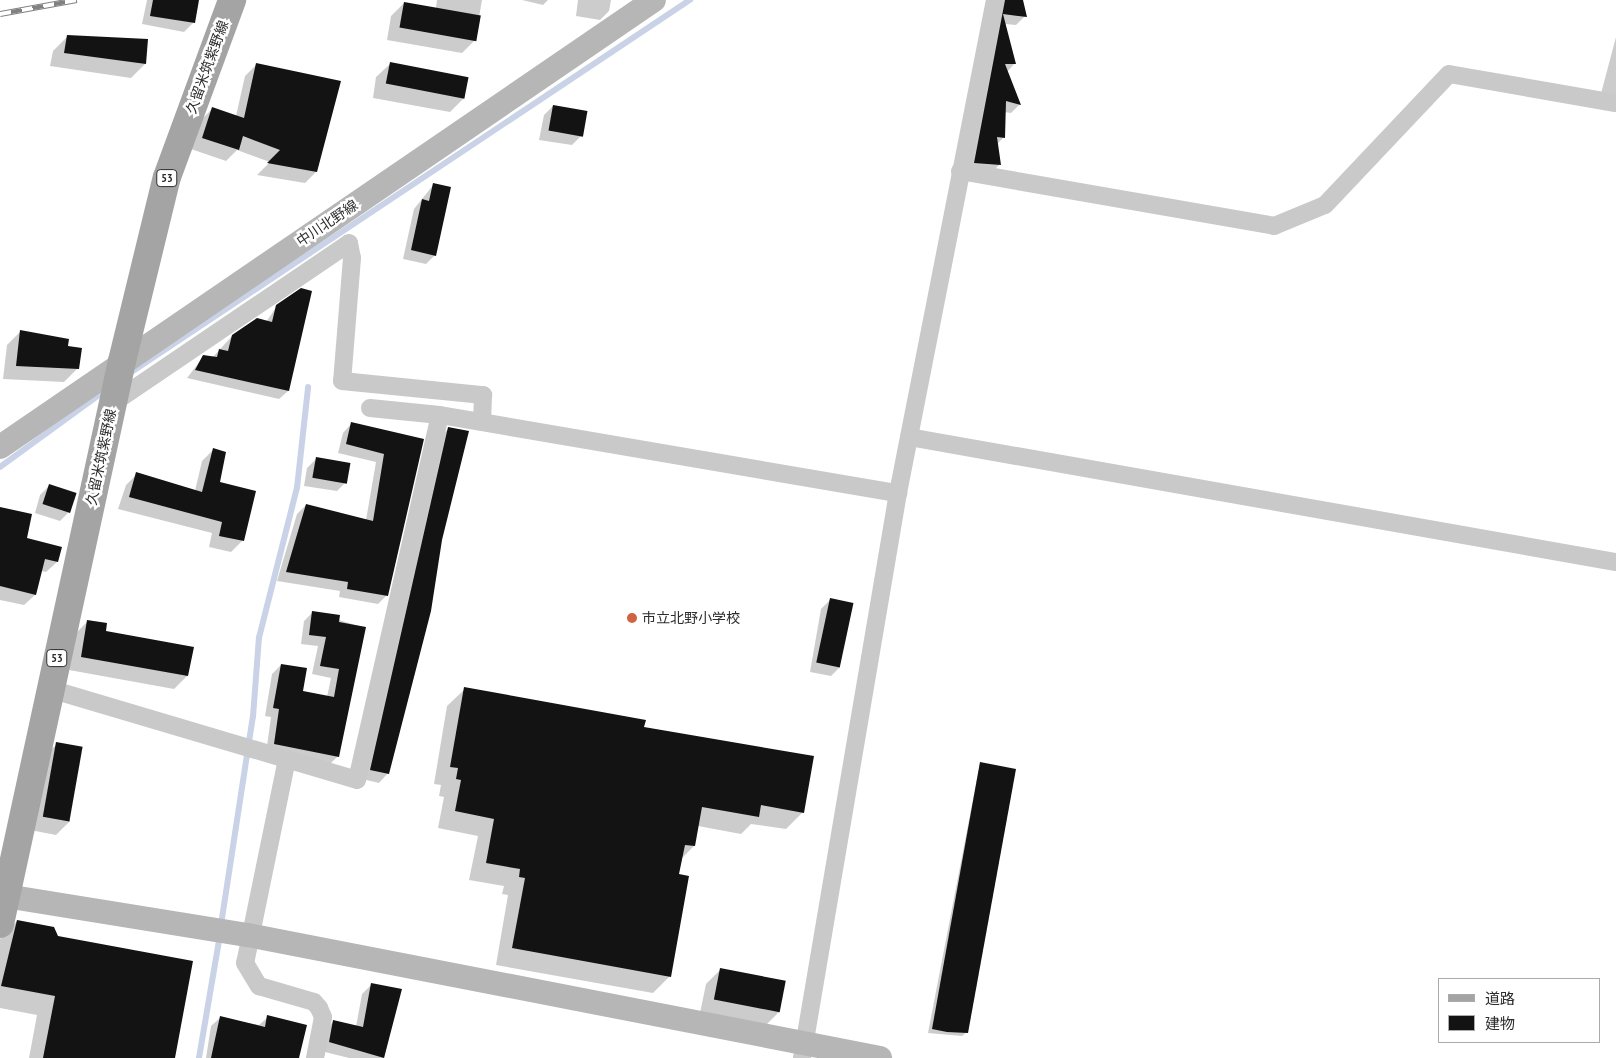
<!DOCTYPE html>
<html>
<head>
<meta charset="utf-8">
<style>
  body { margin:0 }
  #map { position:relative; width:1616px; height:1058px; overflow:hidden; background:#fff; font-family:"PT Sans Narrow","Noto Sans JP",sans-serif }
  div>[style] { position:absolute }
  .shadow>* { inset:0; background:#0003 }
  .stream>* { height:5.5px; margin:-2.75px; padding:0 2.75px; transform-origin:2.75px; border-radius:2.75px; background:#c9d2e6 }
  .building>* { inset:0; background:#131313; transform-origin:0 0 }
  .street>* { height:18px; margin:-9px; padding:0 9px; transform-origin:9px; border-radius:9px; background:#c9c9c9 }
  .secondary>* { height:24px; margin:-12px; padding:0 12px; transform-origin:12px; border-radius:12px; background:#b6b6b6 }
  .primary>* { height:28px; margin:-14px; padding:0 14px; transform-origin:14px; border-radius:14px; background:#a4a4a4 }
  .rail>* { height:5.5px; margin-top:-2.75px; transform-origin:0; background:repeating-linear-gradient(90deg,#fff 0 11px,#818181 0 22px); box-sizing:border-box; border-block:1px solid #818181 }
  .dots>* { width:14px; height:14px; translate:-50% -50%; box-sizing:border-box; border:2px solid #fff; border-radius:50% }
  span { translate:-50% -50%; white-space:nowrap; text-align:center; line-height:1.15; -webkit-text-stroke:5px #fff; paint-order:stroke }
  .shield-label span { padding:1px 4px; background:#fff; border:1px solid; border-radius:4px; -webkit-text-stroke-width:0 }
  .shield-label { font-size:12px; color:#2c2c2c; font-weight:700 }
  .street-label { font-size:14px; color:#2c2c2c }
  .poi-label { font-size:14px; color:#2c2c2c }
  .left { translate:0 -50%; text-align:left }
  .legend { position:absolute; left:1438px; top:978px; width:162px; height:65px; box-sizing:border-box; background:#fff; border:1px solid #ababab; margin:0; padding:6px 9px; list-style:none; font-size:15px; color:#2c2c2c }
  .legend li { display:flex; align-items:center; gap:10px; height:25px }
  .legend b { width:25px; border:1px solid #ababab }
</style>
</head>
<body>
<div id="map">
  <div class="shadow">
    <div style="clip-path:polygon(147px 0,197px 0,193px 23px,184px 32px,142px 24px)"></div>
    <div style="clip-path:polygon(437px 0,482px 0,475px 40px,462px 53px,387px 40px,391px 16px,404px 3px,436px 8px)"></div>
    <div style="clip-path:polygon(522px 0,548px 0,543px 5px)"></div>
    <div style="clip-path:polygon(578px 0,611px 0,609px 11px,600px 20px,576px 16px)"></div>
    <div style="clip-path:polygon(996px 0,1021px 0,1025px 16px,1016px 25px,1005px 24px,1015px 63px,1007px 72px,1020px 104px,1011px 113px,1004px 112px,1003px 138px,997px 144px,1000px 164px,991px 173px,965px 171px)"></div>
    <div style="clip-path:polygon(67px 37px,146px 40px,145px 64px,131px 78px,50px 66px,53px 51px)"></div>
    <div style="clip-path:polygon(1616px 37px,1616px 104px,1599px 101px)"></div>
    <div style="clip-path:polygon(257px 64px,316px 172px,305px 183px,257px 175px,270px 162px,237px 150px,226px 161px,191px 149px,201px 120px,213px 108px,236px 116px,245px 76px)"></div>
    <div style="clip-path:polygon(390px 64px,464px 98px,450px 112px,373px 98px,376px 77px)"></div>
    <div style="clip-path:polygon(553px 106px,581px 136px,572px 145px,539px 140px,544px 115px)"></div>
    <div style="clip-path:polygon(434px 184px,435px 255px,426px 264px,403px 259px,414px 209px)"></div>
    <div style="clip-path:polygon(310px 291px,288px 391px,279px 399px,187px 378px,204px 356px,212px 358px,232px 336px,266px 322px,277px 306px)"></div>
    <div style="clip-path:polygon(21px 331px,66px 347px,78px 368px,64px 382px,3px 379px,7px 345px)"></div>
    <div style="clip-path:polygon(352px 423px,422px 440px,387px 595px,378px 604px,339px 597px,340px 591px,277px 581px,297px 514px,306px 505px,366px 520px,376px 462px,338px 453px,343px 433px)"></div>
    <div style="clip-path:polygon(449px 428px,441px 539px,388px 773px,379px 783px,362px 779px,439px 438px)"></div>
    <div style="clip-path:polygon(213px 450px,219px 482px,254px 492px,242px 541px,231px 552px,209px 547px,212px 533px,118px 509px,126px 485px,137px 474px,195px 491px,202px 461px)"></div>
    <div style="clip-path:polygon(316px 459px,346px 482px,337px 491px,304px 486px,307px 468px)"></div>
    <div style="clip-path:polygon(49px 486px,69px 512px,60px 521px,35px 513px,40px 495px)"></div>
    <div style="clip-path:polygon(0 508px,26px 539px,57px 562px,46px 572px,41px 571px,35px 595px,24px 605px,0 600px)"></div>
    <div style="clip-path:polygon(830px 600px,840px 667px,831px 676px,810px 672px,821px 609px)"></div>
    <div style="clip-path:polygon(313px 612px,365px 628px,338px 756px,329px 765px,266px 753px,271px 717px,265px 716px,272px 674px,281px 665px,302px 692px,327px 697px,331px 678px,312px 674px,318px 646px,301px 644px,304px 621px)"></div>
    <div style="clip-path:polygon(88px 621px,104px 632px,192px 648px,187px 676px,174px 689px,69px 670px,75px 634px)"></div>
    <div style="clip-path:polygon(465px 689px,643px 728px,803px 812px,786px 829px,751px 824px,741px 834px,698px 826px,694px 846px,681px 859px,677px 875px,670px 976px,653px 993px,496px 965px,508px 895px,502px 894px,504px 886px,469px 880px,478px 836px,438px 828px,444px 797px,439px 796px,441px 785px,434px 784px,447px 706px)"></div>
    <div style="clip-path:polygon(57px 744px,70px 821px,56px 835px,30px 830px,43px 757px)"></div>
    <div style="clip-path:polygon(980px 763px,967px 1032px,962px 1036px,928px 1033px)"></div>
    <div style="clip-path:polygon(17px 921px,57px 937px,173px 1058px,29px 1058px,37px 1015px,0 1008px,0 939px)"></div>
    <div style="clip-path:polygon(720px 970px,779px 1012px,765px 1026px,700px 1013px,706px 984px)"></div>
    <div style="clip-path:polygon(371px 985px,400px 990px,384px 1058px,349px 1058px,321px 1051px,325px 1030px,334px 1021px,356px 1027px,362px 994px)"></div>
    <div style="clip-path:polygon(268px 1017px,298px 1058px,206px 1058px,211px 1026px,220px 1018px,259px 1025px)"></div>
  </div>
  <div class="stream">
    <div style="left:130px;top:373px;width:673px;rotate:-33.67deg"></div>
    <div style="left:0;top:467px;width:131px;rotate:-36deg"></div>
    <div style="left:221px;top:925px;width:210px;rotate:-81.3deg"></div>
    <div style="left:253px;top:717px;width:79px;rotate:-85.7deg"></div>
    <div style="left:259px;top:638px;width:155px;rotate:-75.8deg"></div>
    <div style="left:297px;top:488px;width:101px;rotate:-83.7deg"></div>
    <div style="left:199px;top:1058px;width:125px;rotate:-80.3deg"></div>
  </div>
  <div class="building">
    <div style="clip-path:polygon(153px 0,199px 0,195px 23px,150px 16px)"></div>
    <div style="clip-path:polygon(1005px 0,1023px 0,1027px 17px,1003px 14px,1016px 64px,1005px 64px,1021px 105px,1006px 101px,1005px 138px,997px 137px,1001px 165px,974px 163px)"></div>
    <div style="left:404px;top:2px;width:78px;height:26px;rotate:10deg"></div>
    <div style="clip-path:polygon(67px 35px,148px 39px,146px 64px,64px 53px)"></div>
    <div style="left:390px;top:62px;width:80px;height:22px;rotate:11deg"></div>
    <div style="clip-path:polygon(256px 63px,341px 81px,317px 172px,267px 163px,280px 150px,243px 136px,239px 150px,202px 138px,212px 107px,244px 118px)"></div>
    <div style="left:553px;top:105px;width:35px;height:26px;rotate:10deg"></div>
    <div style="clip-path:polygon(433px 183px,451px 187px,436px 256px,411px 250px,422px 199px,429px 201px)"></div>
    <div style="clip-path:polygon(301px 288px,312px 291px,289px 391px,195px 370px,203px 355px,217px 357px,219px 349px,228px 351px,232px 335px,257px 318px,272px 322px,276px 305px)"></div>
    <div style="clip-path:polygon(20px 330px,69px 339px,68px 346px,82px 348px,79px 369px,16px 366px)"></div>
    <div style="clip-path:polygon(351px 422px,424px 439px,388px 596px,347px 589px,348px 582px,286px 572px,306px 504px,373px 521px,384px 454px,346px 444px)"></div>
    <div style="clip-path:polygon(448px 427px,469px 431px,442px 540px,431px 611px,389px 774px,370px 770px)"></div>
    <div style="clip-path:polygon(213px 448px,226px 452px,220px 482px,256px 491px,244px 541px,219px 536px,222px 522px,129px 497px,136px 472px,202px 492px)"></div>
    <div style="left:316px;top:457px;width:35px;height:21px;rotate:10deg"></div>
    <div style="left:49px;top:484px;width:29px;height:21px;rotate:18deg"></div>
    <div style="clip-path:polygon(0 507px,32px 514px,27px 538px,62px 547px,58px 562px,45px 559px,36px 595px,0 586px)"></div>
    <div style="left:830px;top:598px;width:24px;height:66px;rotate:12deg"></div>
    <div style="clip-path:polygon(312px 611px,340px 615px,339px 622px,366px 627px,339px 757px,274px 744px,279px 709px,273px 708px,281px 664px,307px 668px,303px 691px,334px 697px,339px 669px,320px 666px,326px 637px,309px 635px)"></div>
    <div style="clip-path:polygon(87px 620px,107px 623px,106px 631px,194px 647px,188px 676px,81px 657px)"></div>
    <div style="clip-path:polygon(464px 687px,646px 720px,644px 727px,814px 756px,804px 813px,761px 805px,759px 817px,702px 807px,695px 846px,685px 845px,679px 874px,689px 876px,671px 977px,512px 948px,525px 878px,519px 877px,520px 869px,486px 863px,494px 819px,455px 811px,461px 780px,456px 779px,458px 768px,450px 767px)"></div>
    <div style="left:56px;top:742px;width:27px;height:76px;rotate:10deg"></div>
    <div style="clip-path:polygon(980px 762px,1016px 769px,968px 1033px,947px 1032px,932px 1029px)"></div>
    <div style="clip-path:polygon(17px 920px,54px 927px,58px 936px,193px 961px,175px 1058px,43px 1058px,55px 996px,1px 986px)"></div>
    <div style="left:720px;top:968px;width:67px;height:32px;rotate:11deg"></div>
    <div style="clip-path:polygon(371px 983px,402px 989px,384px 1058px,329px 1042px,333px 1020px,363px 1027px)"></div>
    <div style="clip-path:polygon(267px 1015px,307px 1025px,299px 1058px,211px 1058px,220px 1016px,265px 1027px)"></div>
  </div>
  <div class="street">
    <div style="left:960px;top:171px;width:319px;rotate:9.9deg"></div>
    <div style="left:1274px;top:226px;width:55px;rotate:-22.4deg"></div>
    <div style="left:1325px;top:205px;width:180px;rotate:-46.6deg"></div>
    <div style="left:1449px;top:74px;width:169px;rotate:9.9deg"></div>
    <div style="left:113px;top:403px;width:285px;rotate:-34.1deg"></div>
    <div style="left:349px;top:243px;width:15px;rotate:79deg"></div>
    <div style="left:352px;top:258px;width:123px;rotate:94.6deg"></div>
    <div style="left:342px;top:381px;width:142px;rotate:5.7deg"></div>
    <div style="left:483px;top:395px;width:27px;rotate:92deg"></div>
    <div style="left:370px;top:408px;width:70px;rotate:5.7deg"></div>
    <div style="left:440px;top:415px;width:465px;rotate:9.7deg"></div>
    <div style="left:909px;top:437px;width:718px;rotate:10.03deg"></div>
    <div style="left:50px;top:689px;width:320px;rotate:16.5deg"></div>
    <div style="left:357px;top:780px;width:374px;rotate:-77.2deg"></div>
    <div style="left:287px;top:759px;width:208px;rotate:101.6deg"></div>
    <div style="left:245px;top:963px;width:27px;rotate:59deg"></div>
    <div style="left:259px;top:986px;width:57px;rotate:16.2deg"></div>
    <div style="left:314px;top:1002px;width:8px;rotate:50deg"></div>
    <div style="left:319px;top:1008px;width:10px;rotate:66deg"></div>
    <div style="left:323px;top:1017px;width:42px;rotate:101deg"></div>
    <div style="left:802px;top:1058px;width:573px;rotate:-80.36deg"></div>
    <div style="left:898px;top:493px;width:502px;rotate:-78.87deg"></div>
  </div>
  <div class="secondary">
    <div style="left:0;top:447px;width:792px;rotate:-34.35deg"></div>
    <div style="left:0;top:895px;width:251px;rotate:9.2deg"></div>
    <div style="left:248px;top:935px;width:644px;rotate:11.01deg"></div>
  </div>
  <div class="primary">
    <div style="left:0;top:924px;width:576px;rotate:-77.77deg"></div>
    <div style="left:122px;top:361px;width:189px;rotate:-76.3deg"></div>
    <div style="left:167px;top:177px;width:189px;rotate:-69.8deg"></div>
  </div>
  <div class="rail">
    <div style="left:0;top:14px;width:78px;rotate:-10.3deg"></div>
  </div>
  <div class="dots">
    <div style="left:632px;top:618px;background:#cf6342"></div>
  </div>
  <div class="shield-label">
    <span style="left:167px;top:178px">53</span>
    <span style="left:57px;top:658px">53</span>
  </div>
  <div class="street-label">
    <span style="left:207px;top:67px;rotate:-70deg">久留米筑紫野線</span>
    <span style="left:327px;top:223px;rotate:-34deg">中川北野線</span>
    <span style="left:101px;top:457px;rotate:-78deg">久留米筑紫野線</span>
  </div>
  <div class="poi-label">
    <span class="left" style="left:642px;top:618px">市立北野小学校</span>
  </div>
  <ul class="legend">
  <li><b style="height:6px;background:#a4a4a4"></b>道路</li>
  <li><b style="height:14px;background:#131313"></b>建物</li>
  </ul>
</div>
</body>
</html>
